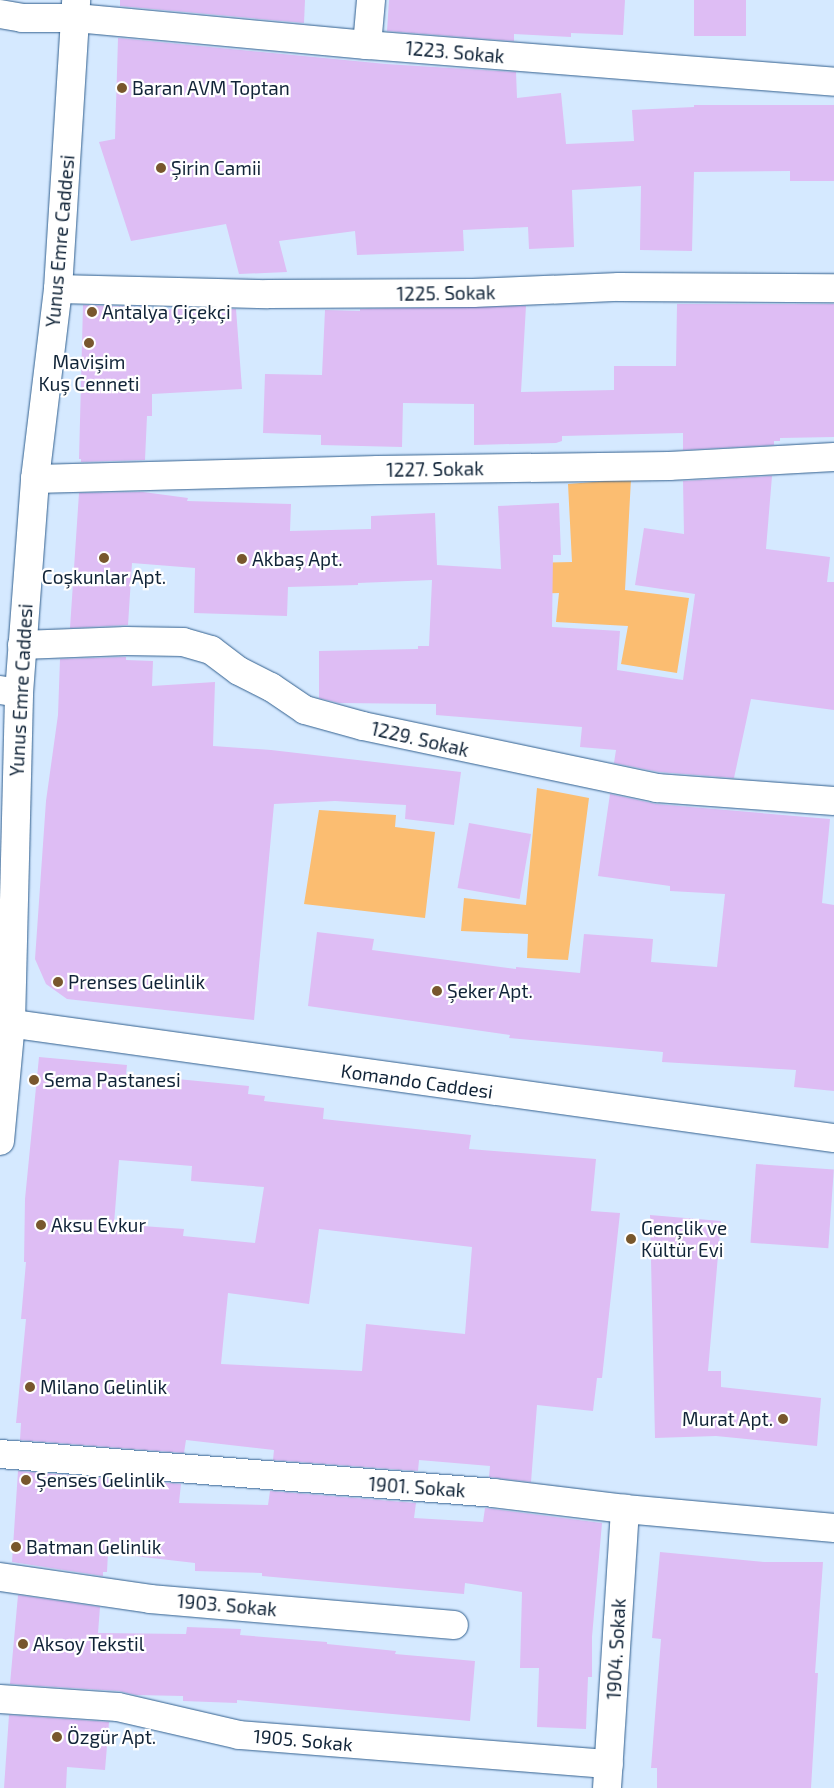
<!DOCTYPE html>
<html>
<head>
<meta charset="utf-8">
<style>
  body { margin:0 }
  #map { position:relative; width:834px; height:1788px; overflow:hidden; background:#d5e9ff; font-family:"Exo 2",sans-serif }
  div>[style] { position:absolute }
  .green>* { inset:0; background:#fbbd71 }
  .building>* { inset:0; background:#debdf4; transform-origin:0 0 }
  .roads { filter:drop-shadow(0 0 1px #32608f) drop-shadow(0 0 1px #32608f) }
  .minor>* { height:28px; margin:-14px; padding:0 14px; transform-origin:14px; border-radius:14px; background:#fff }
  .major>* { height:28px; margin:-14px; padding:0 14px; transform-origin:14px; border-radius:14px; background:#fff }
  .dots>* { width:14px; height:14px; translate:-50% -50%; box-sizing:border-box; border:2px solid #fff; border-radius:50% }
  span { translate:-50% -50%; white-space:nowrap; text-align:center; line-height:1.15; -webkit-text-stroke:4.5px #fff; paint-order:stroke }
  .street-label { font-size:19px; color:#112438 }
  .poi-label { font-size:19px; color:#112438 }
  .left { translate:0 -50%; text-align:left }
  .right { translate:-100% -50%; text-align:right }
</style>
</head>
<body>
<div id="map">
  <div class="green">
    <div style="clip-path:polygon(631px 479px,625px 590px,689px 598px,677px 673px,621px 664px,628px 626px,556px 622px,559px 593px,528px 594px,528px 563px,572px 562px,568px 484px)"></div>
    <div style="clip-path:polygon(537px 788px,589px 798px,568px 960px,527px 958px,528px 934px,461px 931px,464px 898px,526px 905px)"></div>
    <div style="clip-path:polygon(319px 810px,396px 815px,395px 827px,435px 832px,425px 918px,304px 904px)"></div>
  </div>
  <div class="building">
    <div style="clip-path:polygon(120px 0,305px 0,304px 23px,120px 6px)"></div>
    <div style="clip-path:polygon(389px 0,625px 0,623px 35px,571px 33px,571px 37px,514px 34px,514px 41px,387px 31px)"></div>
    <div style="left:694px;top:0;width:52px;height:36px"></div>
    <div style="clip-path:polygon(118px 38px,386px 64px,516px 72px,517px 98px,561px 93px,566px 144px,634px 141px,632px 110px,694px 107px,694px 105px,834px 105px,834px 181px,790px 181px,790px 171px,694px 172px,692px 251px,640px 250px,641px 186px,572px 190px,574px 247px,529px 249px,528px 227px,463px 230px,464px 251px,357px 255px,355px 231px,279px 241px,287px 272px,239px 274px,226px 224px,131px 241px,99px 142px,115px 139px)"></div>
    <div style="clip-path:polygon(677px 304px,834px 304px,834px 437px,780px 438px,780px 441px,774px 441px,774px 445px,683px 450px,683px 433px,562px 436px,562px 441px,556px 443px,474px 445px,474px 404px,403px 403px,402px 447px,321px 445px,321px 435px,263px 433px,265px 374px,322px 375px,325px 310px,360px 311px,360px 309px,526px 306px,521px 392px,614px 390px,614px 366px,676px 366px)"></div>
    <div style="clip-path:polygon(83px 305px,142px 307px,142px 311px,191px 308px,236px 309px,242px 389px,152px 394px,152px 416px,147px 416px,145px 460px,81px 462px,81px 459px,79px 459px)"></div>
    <div style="clip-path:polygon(772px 476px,766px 549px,830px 557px,827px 582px,834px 582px,834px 710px,751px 699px,734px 778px,659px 772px,614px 763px,616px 750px,580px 747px,582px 727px,436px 715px,436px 704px,339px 703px,319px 698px,319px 651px,418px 649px,418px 646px,429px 646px,432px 580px,358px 583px,358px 585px,288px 587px,287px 616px,194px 613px,195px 568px,132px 563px,128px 625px,70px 628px,79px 493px,143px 492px,188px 498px,187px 501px,291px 504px,290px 531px,371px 529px,371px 516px,435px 513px,437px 565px,501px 569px,498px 506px,559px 503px,561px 555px,553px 555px,552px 627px,620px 631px,617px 670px,683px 680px,695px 594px,635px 585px,644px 528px,684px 534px,683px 481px)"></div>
    <div style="clip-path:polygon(126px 657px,126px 660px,153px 661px,152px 686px,215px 682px,213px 746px,271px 750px,461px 772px,454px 825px,405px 819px,406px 805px,335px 801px,274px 804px,254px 1020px,67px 999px,46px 984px,35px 959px,46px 801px,58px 715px,60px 659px)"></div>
    <div style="clip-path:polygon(610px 794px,656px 804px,830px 819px,822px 903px,834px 905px,834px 1091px,794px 1087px,796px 1070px,662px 1062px,663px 1052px,509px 1038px,510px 1035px,308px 1006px,317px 932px,374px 939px,372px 950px,516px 969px,516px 967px,580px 973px,584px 934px,653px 939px,651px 962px,717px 967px,725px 894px,670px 891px,670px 886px,598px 876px)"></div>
    <div style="left:469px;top:823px;width:63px;height:66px;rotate:10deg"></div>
    <div style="clip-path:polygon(evenodd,39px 1057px,127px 1065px,126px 1074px,249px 1086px,248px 1094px,265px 1096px,264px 1101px,324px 1108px,323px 1119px,471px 1135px,469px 1149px,596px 1159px,591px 1211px,620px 1213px,602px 1378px,597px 1378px,593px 1411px,537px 1405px,531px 1482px,489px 1477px,490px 1466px,419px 1460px,418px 1471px,273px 1460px,274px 1450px,186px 1440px,184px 1453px,20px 1440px,21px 1423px,16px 1423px,26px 1319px,21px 1319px,26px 1262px,24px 1262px,25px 1199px,39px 1057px,119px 1160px,192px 1166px,191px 1181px,264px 1187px,255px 1243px,183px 1236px,184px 1229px,114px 1224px,119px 1160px,39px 1057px,319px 1229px,472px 1247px,465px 1334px,366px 1324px,362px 1371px,221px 1364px,228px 1293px,309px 1304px,319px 1229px)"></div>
    <div style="left:756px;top:1164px;width:78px;height:79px;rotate:4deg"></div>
    <div style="clip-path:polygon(650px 1215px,721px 1221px,708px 1371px,721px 1371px,721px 1387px,821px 1398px,817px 1446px,716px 1436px,655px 1438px)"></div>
    <div style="clip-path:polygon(18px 1471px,181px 1484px,179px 1503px,268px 1505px,270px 1491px,416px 1503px,414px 1518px,483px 1522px,485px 1508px,602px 1523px,592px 1637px,592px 1677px,588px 1677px,586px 1729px,537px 1727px,539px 1668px,520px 1668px,522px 1592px,465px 1583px,464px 1594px,262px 1576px,262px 1573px,195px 1571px,195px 1563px,108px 1553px,107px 1572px,103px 1572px,103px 1576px,12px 1562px)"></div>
    <div style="clip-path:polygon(660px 1552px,764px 1562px,823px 1562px,815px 1673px,818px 1673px,811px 1788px,657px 1788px,657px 1768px,651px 1768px,661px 1639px,652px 1638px)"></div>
    <div style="clip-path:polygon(18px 1595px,100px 1607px,98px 1633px,186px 1634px,187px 1627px,241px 1629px,240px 1635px,327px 1642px,327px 1644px,396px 1651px,395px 1654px,475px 1661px,470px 1721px,237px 1700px,237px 1703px,183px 1701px,183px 1696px,136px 1695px,119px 1691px,10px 1684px)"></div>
    <div style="clip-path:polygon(9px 1715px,109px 1722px,105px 1770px,67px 1767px,66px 1788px,4px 1788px)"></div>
  </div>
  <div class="roads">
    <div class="minor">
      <div style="left:0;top:14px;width:22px;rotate:10deg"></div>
      <div style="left:22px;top:18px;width:54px"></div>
      <div style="left:76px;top:18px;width:292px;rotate:5.3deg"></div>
      <div style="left:367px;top:45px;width:468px;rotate:4.5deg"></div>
      <div style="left:367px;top:45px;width:45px;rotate:-84.9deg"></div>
      <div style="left:58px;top:289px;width:210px;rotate:1.4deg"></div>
      <div style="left:268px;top:294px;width:205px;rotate:-0.3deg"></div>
      <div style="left:473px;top:293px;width:146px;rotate:-2.4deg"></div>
      <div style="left:619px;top:287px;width:215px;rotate:0.3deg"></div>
      <div style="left:35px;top:479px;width:343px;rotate:-1.5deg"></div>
      <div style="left:378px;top:470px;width:291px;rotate:-0.8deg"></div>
      <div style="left:669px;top:466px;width:165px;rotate:-3.1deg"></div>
      <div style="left:22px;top:645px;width:104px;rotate:-2.2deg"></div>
      <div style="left:126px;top:641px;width:57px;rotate:1deg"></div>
      <div style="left:183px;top:642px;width:29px;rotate:16deg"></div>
      <div style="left:211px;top:650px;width:35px;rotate:37deg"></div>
      <div style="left:239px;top:671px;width:36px;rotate:27deg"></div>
      <div style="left:271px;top:687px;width:41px;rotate:34.1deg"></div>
      <div style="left:305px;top:710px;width:60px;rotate:15.4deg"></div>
      <div style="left:363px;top:726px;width:300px;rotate:11.9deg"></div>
      <div style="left:657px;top:788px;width:177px;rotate:4.2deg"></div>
      <div style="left:0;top:690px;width:19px;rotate:9deg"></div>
      <div style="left:0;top:1454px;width:495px;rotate:4.5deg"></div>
      <div style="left:493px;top:1493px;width:133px;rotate:6.9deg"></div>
      <div style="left:625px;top:1509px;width:210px;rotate:5.2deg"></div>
      <div style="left:0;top:1577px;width:152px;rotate:8.3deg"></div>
      <div style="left:150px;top:1599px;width:305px;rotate:4.9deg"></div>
      <div style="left:0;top:1699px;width:118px;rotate:3.9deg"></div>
      <div style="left:118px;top:1707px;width:124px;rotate:13deg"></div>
      <div style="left:239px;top:1735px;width:371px;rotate:4.5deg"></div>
      <div style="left:607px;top:1788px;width:280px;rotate:-86.3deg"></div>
    </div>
    <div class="major">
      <div style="left:0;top:1022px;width:842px;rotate:7.92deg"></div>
      <div style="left:0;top:1141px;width:119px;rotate:-84.7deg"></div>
      <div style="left:11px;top:1023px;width:330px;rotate:-88.6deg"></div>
      <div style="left:19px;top:693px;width:215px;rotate:-85.7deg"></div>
      <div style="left:35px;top:479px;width:191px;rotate:-83.1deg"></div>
      <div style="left:58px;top:289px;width:290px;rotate:-86.4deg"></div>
    </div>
  </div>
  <div class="dots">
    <div style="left:122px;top:88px;background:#78572d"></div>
    <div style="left:161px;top:168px;background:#78572d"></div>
    <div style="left:92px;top:312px;background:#78572d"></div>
    <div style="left:89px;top:343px;background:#78572d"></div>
    <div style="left:104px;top:558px;background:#78572d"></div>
    <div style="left:242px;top:559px;background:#78572d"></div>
    <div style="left:58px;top:982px;background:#78572d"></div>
    <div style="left:437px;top:991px;background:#78572d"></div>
    <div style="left:34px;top:1080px;background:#78572d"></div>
    <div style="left:41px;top:1225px;background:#78572d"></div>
    <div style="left:631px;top:1239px;background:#78572d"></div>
    <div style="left:30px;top:1387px;background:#78572d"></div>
    <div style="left:783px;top:1419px;background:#78572d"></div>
    <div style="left:26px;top:1480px;background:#78572d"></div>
    <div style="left:16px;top:1547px;background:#78572d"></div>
    <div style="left:23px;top:1644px;background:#78572d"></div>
    <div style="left:57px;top:1737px;background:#78572d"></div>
  </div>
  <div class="street-label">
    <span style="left:455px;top:52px;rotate:5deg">1223. Sokak</span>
    <span style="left:60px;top:241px;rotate:-85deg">Yunus Emre Caddesi</span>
    <span style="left:446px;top:293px;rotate:-1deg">1225. Sokak</span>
    <span style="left:435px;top:469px;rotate:-1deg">1227. Sokak</span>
    <span style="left:21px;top:690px;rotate:-87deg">Yunus Emre Caddesi</span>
    <span style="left:420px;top:739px;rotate:13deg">1229. Sokak</span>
    <span style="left:417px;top:1081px;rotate:8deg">Komando Caddesi</span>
    <span style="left:417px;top:1487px;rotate:4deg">1901. Sokak</span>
    <span style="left:227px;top:1605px;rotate:5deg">1903. Sokak</span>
    <span style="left:616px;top:1649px;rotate:-87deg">1904. Sokak</span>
    <span style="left:303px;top:1740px;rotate:5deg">1905. Sokak</span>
  </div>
  <div class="poi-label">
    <span class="left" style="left:132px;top:88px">Baran AVM Toptan</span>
    <span class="left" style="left:171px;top:168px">Şirin Camii</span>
    <span class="left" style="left:102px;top:312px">Antalya Çiçekçi</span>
    <span style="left:89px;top:373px">Mavişim<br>Kuş Cenneti</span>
    <span class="left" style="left:252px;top:559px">Akbaş Apt.</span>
    <span style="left:104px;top:577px">Coşkunlar Apt.</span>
    <span class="left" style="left:68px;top:982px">Prenses Gelinlik</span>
    <span class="left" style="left:447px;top:991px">Şeker Apt.</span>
    <span class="left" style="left:44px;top:1080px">Sema Pastanesi</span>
    <span class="left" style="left:51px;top:1225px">Aksu Evkur</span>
    <span class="left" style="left:641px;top:1239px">Gençlik ve<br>Kültür Evi</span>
    <span class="left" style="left:40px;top:1387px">Milano Gelinlik</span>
    <span class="right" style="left:773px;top:1419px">Murat Apt.</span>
    <span class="left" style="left:36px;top:1480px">Şenses Gelinlik</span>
    <span class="left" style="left:26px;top:1547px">Batman Gelinlik</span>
    <span class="left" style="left:33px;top:1644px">Aksoy Tekstil</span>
    <span class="left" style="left:67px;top:1737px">Özgür Apt.</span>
  </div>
</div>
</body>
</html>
